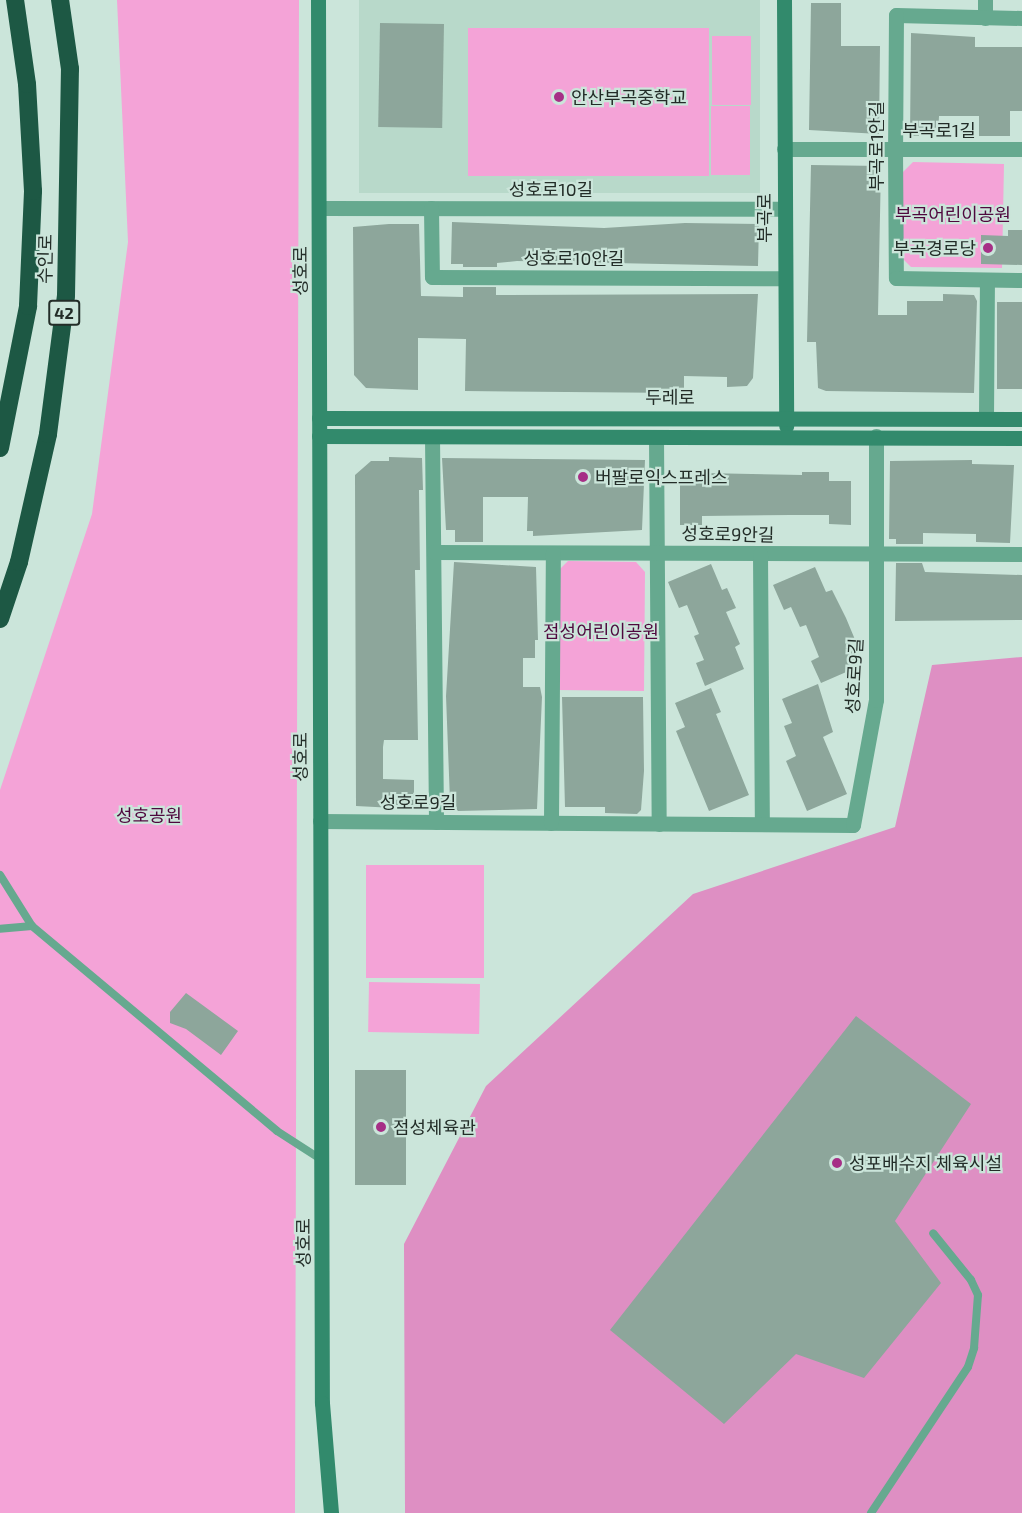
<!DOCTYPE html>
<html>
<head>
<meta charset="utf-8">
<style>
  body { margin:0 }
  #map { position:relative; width:1022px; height:1513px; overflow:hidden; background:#cbe5da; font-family:"Exo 2","Noto Sans KR",sans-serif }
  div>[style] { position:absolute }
  .built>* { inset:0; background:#b8d9ca; transform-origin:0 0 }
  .green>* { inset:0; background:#f4a3d7; transform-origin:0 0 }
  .forest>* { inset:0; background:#de8fc3 }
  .building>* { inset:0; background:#8da69b; transform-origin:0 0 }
  .lane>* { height:8px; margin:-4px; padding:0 4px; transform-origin:4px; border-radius:4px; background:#66a98f }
  .street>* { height:15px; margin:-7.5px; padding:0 7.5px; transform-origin:7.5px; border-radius:7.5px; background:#66a98f }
  .secondary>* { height:15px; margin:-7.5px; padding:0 7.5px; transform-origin:7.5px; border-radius:7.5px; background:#328a6c }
  .highway>* { height:18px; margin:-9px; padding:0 9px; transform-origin:9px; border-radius:9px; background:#1d5844 }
  .dots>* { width:16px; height:16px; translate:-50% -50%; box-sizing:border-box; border:3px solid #cbe5da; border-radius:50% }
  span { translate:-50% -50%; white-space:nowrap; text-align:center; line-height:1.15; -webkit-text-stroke:4.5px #cbe5da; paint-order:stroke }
  .shield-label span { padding:2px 4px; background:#cbe5da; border:2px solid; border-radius:4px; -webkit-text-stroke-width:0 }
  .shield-label { font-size:16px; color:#232d28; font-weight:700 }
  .poi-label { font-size:18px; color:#232d28 }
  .left { translate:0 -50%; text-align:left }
  .right { translate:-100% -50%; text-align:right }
  .street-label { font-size:18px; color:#232d28 }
  .park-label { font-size:18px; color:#4f083e }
</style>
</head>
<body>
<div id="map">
  <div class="built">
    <div style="left:359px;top:0;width:401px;height:193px"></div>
  </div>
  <div class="green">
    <div style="clip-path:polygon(117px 0,299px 0,295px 1513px,0 1513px,0 790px,92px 514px,128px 242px)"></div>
    <div style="left:468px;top:28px;width:241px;height:148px"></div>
    <div style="left:712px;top:36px;width:39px;height:69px"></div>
    <div style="left:711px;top:106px;width:39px;height:69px"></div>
    <div style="clip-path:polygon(913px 162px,1004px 164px,1002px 268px,911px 267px,901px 257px,903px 172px)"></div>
    <div style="clip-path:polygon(568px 561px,636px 562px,645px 572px,644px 691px,557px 690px,558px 571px)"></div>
    <div style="left:366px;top:865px;width:118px;height:113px"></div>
    <div style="left:369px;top:982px;width:111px;height:50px;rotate:1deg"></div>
  </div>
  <div class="forest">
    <div style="clip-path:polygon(1022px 657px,1022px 1513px,405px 1513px,404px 1244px,486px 1086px,693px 894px,895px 827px,932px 665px)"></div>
  </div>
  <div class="building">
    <div style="clip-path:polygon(811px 3px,841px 3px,841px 46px,880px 46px,879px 134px,809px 130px)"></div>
    <div style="left:380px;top:23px;width:64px;height:104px;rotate:1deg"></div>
    <div style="clip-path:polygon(911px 33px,975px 37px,975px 47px,1022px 47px,1022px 111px,1010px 111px,1010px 136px,979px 136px,979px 116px,939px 116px,938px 136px,910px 136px)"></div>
    <div style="clip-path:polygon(811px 165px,881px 166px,878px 315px,907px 315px,907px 301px,943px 301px,943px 294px,974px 295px,977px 301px,974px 393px,826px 391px,818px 388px,816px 342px,807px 342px)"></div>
    <div style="clip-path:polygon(452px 222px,604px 228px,685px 223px,759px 224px,758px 266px,517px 261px,497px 263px,497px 267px,463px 267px,463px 264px,451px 264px)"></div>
    <div style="clip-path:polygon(389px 224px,419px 224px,421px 296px,463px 297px,463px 287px,496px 287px,496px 295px,758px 294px,753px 378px,747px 386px,727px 387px,727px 377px,684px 376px,684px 393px,465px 391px,466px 339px,418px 338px,418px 390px,366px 388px,354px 375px,353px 227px)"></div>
    <div style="clip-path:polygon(1008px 230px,1022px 230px,1022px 265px,981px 264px,981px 235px,1008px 236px)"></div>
    <div style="left:997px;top:302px;width:25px;height:87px"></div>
    <div style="clip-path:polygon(389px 457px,422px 458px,423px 490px,419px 490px,420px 570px,415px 570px,418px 740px,384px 740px,383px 747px,383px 779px,414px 780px,414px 809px,356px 806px,355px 475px,371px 461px,389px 461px)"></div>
    <div style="clip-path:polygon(442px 458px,645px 460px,642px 530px,533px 536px,533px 531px,527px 531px,528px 497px,483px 497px,483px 542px,455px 542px,455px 530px,446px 530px)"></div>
    <div style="clip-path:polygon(972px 460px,972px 464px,1014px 465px,1010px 543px,976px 542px,976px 534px,923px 533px,923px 544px,896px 544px,896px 539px,889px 539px,890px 461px)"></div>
    <div style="clip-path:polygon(802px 472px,829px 472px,829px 481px,851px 481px,851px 525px,829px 524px,829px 515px,790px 515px,702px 516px,702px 525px,680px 525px,680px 481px,702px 482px,703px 473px,802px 475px)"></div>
    <div style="clip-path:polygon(454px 562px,536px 567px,538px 640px,535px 640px,535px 658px,523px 658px,523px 687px,540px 687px,542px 697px,537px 809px,458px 811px,450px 801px,446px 696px)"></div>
    <div style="clip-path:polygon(896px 563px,922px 563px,925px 572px,1022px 575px,1022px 620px,895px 621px)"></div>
    <div style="clip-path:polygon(711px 564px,722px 590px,727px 588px,736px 608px,726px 612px,740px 644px,735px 647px,744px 669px,705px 686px,696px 663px,704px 660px,694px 636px,699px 634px,687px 605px,679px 608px,668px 582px)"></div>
    <div style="clip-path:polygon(815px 567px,826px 592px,832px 590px,846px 618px,856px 642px,850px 644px,860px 666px,821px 683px,811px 661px,819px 657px,806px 625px,800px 627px,791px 607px,784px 610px,773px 585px)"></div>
    <div style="clip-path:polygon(818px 684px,833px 732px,823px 737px,847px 794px,807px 811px,786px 761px,796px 756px,784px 726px,792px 723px,782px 699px)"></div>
    <div style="clip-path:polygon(711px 688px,721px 712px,716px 714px,749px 795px,709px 811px,676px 731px,685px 727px,675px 703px)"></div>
    <div style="clip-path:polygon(562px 697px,643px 697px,644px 771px,641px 810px,637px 814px,605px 813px,605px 807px,565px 807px)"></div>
    <div style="clip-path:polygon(186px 993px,238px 1031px,221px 1055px,186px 1029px,170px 1023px,170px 1012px)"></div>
    <div style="clip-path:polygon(856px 1016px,971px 1104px,895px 1221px,941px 1283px,864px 1378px,796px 1354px,724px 1424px,610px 1330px)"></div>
    <div style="left:355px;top:1070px;width:51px;height:115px"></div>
  </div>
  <div class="lane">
    <div style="left:0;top:875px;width:60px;rotate:57.9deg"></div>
    <div style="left:32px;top:926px;width:32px;rotate:175deg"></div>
    <div style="left:32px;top:926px;width:319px;rotate:39.9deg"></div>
    <div style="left:277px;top:1131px;width:54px;rotate:32.8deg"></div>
    <div style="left:871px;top:1513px;width:175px;rotate:-56.4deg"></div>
    <div style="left:968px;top:1367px;width:20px;rotate:-72deg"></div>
    <div style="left:974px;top:1348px;width:53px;rotate:-85.7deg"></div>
    <div style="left:978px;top:1295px;width:17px;rotate:-115deg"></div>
    <div style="left:971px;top:1280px;width:60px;rotate:-129deg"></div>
  </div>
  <div class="street">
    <div style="left:985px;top:0;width:18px;rotate:90deg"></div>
    <div style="left:1022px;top:18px;width:126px;rotate:-178.6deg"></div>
    <div style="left:896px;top:15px;width:134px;rotate:90.4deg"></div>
    <div style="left:895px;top:149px;width:129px;rotate:89.6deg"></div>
    <div style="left:896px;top:278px;width:126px;rotate:0.9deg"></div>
    <div style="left:784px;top:149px;width:238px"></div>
    <div style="left:319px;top:208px;width:464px;rotate:0.1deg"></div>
    <div style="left:431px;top:208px;width:69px;rotate:89.2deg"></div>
    <div style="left:432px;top:277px;width:352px;rotate:0.2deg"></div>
    <div style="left:986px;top:418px;width:138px;rotate:-89.6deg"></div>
    <div style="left:432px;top:437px;width:385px;rotate:89.4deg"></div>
    <div style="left:656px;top:437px;width:387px;rotate:89.6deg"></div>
    <div style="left:434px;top:552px;width:588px;rotate:0.19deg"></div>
    <div style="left:760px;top:554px;width:270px;rotate:89.6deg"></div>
    <div style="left:320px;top:821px;width:533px;rotate:0.43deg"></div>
    <div style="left:853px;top:825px;width:127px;rotate:-79.6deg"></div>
    <div style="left:876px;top:700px;width:264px;rotate:-90deg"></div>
    <div style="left:551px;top:823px;width:270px;rotate:-89.6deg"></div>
  </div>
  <div class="secondary">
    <div style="left:318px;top:0;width:1403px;rotate:89.84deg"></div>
    <div style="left:322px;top:1403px;width:110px;rotate:85.3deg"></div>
    <div style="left:784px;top:0;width:426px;rotate:89.7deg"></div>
    <div style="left:319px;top:418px;width:703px;rotate:0.08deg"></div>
    <div style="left:319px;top:436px;width:703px;rotate:0.16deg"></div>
  </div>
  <div class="highway">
    <div style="left:0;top:448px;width:145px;rotate:-78.8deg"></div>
    <div style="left:28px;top:306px;width:115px;rotate:-87.5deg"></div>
    <div style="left:33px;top:191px;width:107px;rotate:-93.2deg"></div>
    <div style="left:27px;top:84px;width:85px;rotate:-98.1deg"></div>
    <div style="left:0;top:619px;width:60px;rotate:-71.6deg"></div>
    <div style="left:19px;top:562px;width:131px;rotate:-77.2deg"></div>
    <div style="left:48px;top:434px;width:139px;rotate:-82.6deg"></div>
    <div style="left:66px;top:296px;width:227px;rotate:-89deg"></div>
    <div style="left:70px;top:69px;width:70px;rotate:-98.2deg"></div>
  </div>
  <div class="dots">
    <div style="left:559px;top:97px;background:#a62f86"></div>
    <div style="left:988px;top:248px;background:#a62f86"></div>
    <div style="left:583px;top:477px;background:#a62f86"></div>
    <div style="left:381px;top:1127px;background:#a62f86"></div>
    <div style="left:837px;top:1163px;background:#a62f86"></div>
  </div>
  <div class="shield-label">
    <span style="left:64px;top:313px">42</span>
  </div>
  <div class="poi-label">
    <span class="left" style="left:571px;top:97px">안산부곡중학교</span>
    <span class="right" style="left:976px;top:248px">부곡경로당</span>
    <span class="left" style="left:595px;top:477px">버팔로익스프레스</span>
    <span class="left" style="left:393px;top:1127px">점성체육관</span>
    <span class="left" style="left:849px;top:1163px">성포배수지 체육시설</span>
  </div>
  <div class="street-label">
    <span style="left:939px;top:130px">부곡로1길</span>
    <span style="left:876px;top:146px;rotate:-90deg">부곡로1안길</span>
    <span style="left:551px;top:189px">성호로10길</span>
    <span style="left:764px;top:218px;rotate:-90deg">부곡로</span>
    <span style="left:574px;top:258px">성호로10안길</span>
    <span style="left:45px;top:259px;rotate:-89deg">수인로</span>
    <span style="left:300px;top:271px;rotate:-90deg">성호로</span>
    <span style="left:670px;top:397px">두레로</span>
    <span style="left:728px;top:534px;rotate:1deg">성호로9안길</span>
    <span style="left:854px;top:676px;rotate:-87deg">성호로9길</span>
    <span style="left:300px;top:757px;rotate:-90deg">성호로</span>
    <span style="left:418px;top:802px">성호로9길</span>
    <span style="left:303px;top:1243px;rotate:-90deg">성호로</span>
  </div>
  <div class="park-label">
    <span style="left:953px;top:214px">부곡어린이공원</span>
    <span style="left:601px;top:631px">점성어린이공원</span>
    <span style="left:149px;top:815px">성호공원</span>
  </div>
</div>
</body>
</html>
